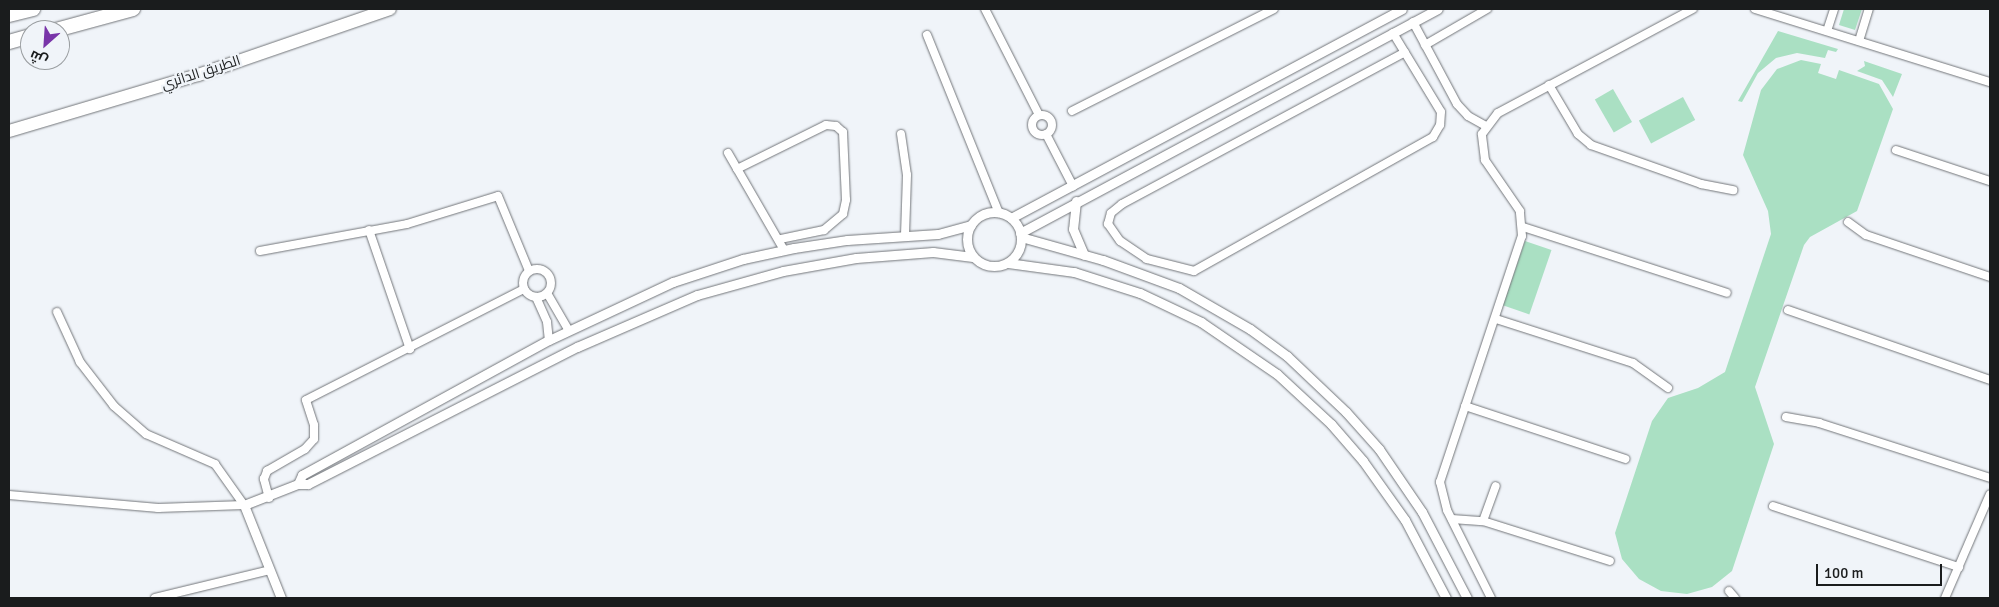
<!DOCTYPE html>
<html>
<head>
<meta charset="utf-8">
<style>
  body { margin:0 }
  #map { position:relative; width:1999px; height:607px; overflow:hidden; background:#f0f4f9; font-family:Signika,Cairo,sans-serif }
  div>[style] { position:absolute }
  .green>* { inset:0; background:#aae0c3; transform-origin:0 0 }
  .roads { filter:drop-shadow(0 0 1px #727579) drop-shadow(0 0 1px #727579) }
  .minor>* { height:8px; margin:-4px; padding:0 4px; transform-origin:4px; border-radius:4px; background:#fff }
  .minor>.ring { margin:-4px; padding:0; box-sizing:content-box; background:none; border:8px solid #fff; border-radius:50% }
  .tertiary>* { height:9px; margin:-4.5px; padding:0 4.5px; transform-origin:4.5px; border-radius:4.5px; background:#fff }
  .tertiary>.ring { margin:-4.5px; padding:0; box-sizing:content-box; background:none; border:9px solid #fff; border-radius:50% }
  .trunk>* { height:12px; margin:-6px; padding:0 6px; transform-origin:6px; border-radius:6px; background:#fff }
  .motorway>* { height:14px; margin:-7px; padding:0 7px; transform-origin:7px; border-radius:7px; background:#fff }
  span { translate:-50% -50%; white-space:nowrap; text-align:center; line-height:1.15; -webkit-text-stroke:4.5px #f0f4f9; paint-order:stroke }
  .street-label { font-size:14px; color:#1a1c1d }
  .frame { position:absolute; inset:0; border:10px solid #1a1c1d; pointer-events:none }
  .north { position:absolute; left:20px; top:20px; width:50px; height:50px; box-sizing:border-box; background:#f0f4f9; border:1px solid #9a9ea1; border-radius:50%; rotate:206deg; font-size:14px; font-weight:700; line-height:20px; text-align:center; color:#1a1c1d }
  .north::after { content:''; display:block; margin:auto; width:18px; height:22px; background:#7935a9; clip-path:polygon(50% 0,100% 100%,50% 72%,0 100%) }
  .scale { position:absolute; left:1816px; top:564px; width:126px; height:22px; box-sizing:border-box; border:2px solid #1a1c1d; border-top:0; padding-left:6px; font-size:15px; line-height:18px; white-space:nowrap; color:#1a1c1d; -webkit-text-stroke:4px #f0f4f9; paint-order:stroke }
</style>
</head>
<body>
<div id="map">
  <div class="green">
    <div style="clip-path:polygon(1844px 9px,1862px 9px,1855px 30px,1839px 25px)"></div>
    <div style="clip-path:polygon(1778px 31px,1838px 49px,1836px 52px,1828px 50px,1825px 58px,1797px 53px,1776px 58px,1758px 73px,1742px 102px,1738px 101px)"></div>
    <div style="clip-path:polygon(1801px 60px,1821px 64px,1818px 73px,1836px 79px,1839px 70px,1879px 84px,1893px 109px,1857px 211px,1810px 237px,1804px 245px,1755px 387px,1774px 444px,1732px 571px,1712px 587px,1687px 594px,1661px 591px,1639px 579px,1622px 559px,1615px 533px,1652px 421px,1668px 398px,1698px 388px,1725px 372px,1771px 234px,1768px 211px,1743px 155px,1761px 90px,1777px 69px)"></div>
    <div style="clip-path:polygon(1864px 61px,1902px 74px,1893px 97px,1882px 80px,1857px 71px,1865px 66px)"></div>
    <div style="left:1613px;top:89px;width:38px;height:21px;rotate:60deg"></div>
    <div style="left:1683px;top:97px;width:26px;height:50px;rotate:62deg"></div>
    <div style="left:1525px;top:241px;width:28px;height:68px;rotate:19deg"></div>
  </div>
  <div class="roads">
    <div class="minor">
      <div style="left:985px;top:9px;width:119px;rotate:63deg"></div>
      <div style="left:1755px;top:9px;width:246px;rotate:17.3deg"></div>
      <div style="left:1413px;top:22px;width:93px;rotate:61.8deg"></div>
      <div style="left:1457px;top:104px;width:16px;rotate:47deg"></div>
      <div style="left:1468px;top:116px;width:21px;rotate:29deg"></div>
      <div style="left:1827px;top:31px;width:23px;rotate:-72deg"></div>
      <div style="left:1393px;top:33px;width:92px;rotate:58.7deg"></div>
      <div style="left:1441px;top:112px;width:13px;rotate:94deg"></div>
      <div style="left:1440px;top:125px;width:14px;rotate:120deg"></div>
      <div style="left:1433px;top:137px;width:274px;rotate:150.7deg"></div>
      <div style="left:1194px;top:271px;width:49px;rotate:-165.7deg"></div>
      <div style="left:1147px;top:259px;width:32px;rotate:-146deg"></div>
      <div style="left:1120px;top:241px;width:21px;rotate:-125deg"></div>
      <div style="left:1108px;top:224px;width:11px;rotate:-75deg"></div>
      <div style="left:1111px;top:213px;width:14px;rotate:-39deg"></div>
      <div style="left:1122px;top:204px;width:321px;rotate:-28.2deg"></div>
      <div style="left:927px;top:35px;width:192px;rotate:68deg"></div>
      <div style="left:1859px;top:41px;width:34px;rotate:-73deg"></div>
      <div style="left:1425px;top:45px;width:72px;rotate:-30.1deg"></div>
      <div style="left:1549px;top:85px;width:57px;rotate:59.4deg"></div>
      <div style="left:1578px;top:134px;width:17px;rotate:40deg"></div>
      <div style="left:1591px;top:145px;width:117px;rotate:19.5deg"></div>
      <div style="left:1701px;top:184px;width:33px;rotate:11deg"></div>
      <div style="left:1072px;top:111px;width:226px;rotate:-26.8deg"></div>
      <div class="ring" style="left:1032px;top:115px;width:12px;height:12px"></div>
      <div style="left:901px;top:134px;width:41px;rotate:81.7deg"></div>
      <div style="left:907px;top:175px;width:61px;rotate:91.9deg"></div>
      <div style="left:1046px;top:134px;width:59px;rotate:62.6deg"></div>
      <div style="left:1896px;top:150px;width:99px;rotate:18.3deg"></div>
      <div style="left:728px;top:153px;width:112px;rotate:60deg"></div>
      <div style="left:737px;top:169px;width:99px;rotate:-26.3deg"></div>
      <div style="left:826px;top:125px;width:10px;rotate:6deg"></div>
      <div style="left:836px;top:126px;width:9px;rotate:41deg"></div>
      <div style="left:843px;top:132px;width:68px;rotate:87.5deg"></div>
      <div style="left:846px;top:200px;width:14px;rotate:102deg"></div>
      <div style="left:843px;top:214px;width:25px;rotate:140deg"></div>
      <div style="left:824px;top:230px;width:45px;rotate:168.4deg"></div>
      <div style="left:1848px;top:222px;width:22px;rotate:36deg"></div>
      <div style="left:1866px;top:235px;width:131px;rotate:18.7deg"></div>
      <div style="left:1523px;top:227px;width:214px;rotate:17.9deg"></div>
      <div style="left:369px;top:230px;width:126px;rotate:71deg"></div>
      <div style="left:260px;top:251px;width:149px;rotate:-10.4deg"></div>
      <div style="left:407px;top:224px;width:95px;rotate:-17.1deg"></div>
      <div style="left:498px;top:196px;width:81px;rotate:67.5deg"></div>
      <div class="ring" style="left:523px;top:269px;width:20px;height:20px"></div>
      <div style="left:547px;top:293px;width:44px;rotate:59.9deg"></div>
      <div style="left:536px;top:297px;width:27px;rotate:66deg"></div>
      <div style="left:547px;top:322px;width:18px;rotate:84deg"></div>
      <div style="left:1788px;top:310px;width:214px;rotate:19.1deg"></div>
      <div style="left:1496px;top:319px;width:144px;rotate:17.8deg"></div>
      <div style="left:1633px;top:363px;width:43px;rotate:35.5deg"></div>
      <div style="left:1465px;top:406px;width:169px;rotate:18.3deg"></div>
      <div style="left:1786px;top:417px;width:34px;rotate:10deg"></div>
      <div style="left:1819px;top:423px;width:180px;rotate:17.8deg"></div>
      <div style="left:9px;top:495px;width:150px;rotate:5deg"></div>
      <div style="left:158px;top:508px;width:86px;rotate:-2deg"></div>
      <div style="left:244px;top:505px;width:50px;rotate:-125.3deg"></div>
      <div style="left:215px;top:464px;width:75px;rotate:-156.5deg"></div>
      <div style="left:146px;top:434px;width:43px;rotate:-138.8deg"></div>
      <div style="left:114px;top:406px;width:56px;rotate:-127.7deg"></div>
      <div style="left:80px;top:362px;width:55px;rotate:-114.7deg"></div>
      <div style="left:269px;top:498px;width:20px;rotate:-105deg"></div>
      <div style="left:264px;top:479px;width:9px;rotate:-69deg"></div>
      <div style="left:267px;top:471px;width:44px;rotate:-30.1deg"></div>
      <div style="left:305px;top:449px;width:13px;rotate:-48deg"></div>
      <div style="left:314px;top:439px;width:14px;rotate:-90deg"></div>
      <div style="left:314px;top:425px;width:26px;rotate:-108deg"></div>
      <div style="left:306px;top:400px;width:245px;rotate:-27deg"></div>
      <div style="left:1773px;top:506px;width:196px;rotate:18.2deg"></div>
      <div style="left:1452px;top:519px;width:31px;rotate:4deg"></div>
      <div style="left:1483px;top:521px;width:133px;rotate:17.5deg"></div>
      <div style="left:1483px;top:521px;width:37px;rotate:-70deg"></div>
      <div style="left:1729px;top:591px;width:9px;rotate:49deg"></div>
      <div style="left:155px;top:598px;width:118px;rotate:-13.7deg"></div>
      <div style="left:1491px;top:598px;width:98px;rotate:-116.6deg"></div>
      <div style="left:1447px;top:510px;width:29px;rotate:-104deg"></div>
      <div style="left:1440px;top:482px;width:259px;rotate:-71.6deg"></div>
      <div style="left:1522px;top:236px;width:25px;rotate:-95deg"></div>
      <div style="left:1520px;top:211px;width:62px;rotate:-124.5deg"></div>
      <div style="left:1485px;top:160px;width:26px;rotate:-97deg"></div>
      <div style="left:1482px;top:134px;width:26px;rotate:-53deg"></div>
      <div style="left:1498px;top:113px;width:221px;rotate:-28.1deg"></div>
      <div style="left:1945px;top:598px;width:113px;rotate:-66.6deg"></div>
    </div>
    <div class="tertiary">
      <div style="left:1076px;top:201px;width:28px;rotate:96deg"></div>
      <div style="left:1073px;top:229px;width:28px;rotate:67deg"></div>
      <div class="ring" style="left:967px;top:212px;width:45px;height:45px"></div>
      <div style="left:1011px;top:218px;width:443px;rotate:-28.1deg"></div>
      <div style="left:1020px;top:233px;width:474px;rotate:-28.2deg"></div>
      <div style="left:1021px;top:237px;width:85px;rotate:15.7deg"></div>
      <div style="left:1103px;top:260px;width:81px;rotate:20.2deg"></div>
      <div style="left:1179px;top:288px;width:82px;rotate:30deg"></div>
      <div style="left:1250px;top:329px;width:46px;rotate:36.1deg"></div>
      <div style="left:1287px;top:356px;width:81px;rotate:43.5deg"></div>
      <div style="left:1346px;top:412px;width:50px;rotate:48.3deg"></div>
      <div style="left:1379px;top:449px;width:76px;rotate:55.7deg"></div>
      <div style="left:1422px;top:512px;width:97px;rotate:62.4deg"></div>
      <div style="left:1008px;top:263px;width:67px;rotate:7.8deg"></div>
      <div style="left:1074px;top:272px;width:69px;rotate:17.7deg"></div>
      <div style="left:1140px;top:293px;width:68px;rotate:25.4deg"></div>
      <div style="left:1201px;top:322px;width:92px;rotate:34.4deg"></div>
      <div style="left:1277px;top:374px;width:74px;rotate:42.8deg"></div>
      <div style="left:1331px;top:424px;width:49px;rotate:49.1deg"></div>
      <div style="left:1363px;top:461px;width:72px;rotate:54.6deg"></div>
      <div style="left:1405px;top:520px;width:88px;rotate:62.3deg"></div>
      <div style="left:298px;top:484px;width:10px;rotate:-66deg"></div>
      <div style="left:302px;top:475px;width:281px;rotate:-28.7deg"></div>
      <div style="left:549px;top:340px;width:137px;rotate:-25.1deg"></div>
      <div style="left:673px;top:282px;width:74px;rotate:-18.2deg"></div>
      <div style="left:743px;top:259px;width:52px;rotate:-12.2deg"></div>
      <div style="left:794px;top:248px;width:54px;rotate:-8.6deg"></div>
      <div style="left:847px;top:240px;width:91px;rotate:-3.8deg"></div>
      <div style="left:938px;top:234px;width:34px;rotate:-15deg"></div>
      <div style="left:281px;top:598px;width:100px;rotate:-111.7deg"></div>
      <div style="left:244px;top:505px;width:58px;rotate:-21.3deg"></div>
      <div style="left:298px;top:484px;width:10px"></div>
      <div style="left:308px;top:484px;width:302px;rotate:-27deg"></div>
      <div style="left:577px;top:347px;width:131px;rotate:-23.4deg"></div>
      <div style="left:697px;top:295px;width:89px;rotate:-15.6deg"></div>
      <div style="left:783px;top:271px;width:74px;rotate:-10.1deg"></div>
      <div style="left:856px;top:258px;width:77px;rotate:-4.5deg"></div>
      <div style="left:933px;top:252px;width:40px;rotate:7.1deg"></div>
    </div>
    <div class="trunk">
      <div style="left:9px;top:131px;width:197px;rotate:-16.5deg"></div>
      <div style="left:198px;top:75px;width:203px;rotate:-19deg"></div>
    </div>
    <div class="motorway">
      <div style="left:9px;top:15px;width:25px;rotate:-14deg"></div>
      <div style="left:56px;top:30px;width:80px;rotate:-15.3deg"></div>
      <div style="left:9px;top:42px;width:22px;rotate:-16deg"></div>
    </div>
  </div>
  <div class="street-label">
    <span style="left:201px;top:73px;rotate:-18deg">الطريق الدائري</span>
  </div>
  <div class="frame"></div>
  <div class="north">ش</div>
  <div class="scale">100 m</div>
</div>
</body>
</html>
